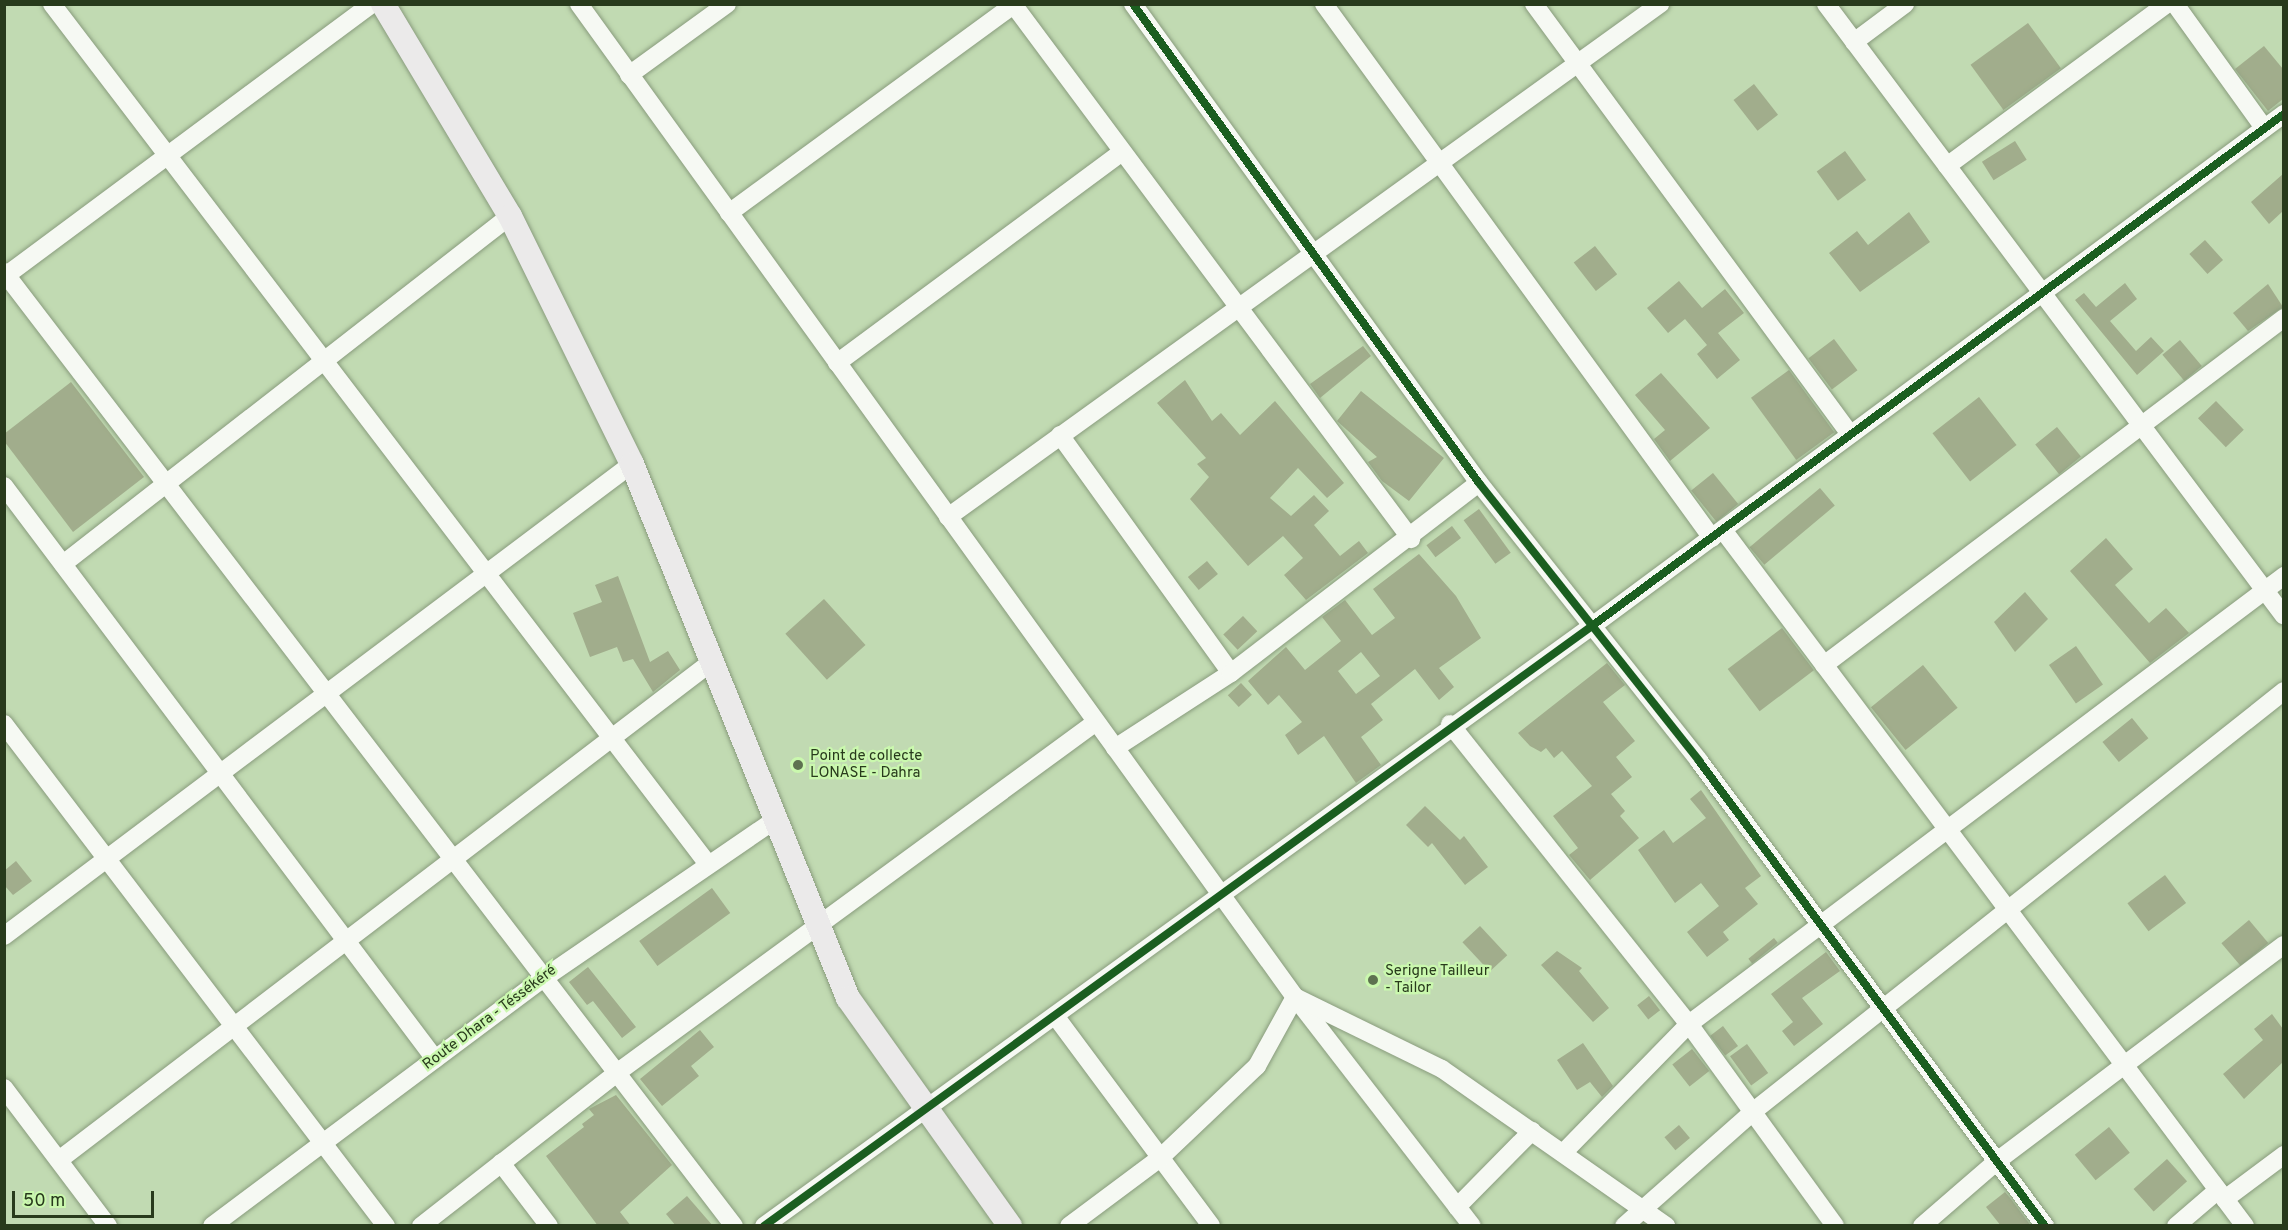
<!DOCTYPE html>
<html>
<head>
<meta charset="utf-8">
<style>
  body { margin:0 }
  #map { position:relative; width:2288px; height:1230px; overflow:hidden; background:#c1dab2; font-family:Overpass,sans-serif }
  div>[style] { position:absolute }
  .building>* { inset:0; background:#a1ad8c; transform-origin:0 0 }
  .roads { filter:drop-shadow(0 0 2px #899c7d) drop-shadow(0 0 2px #899c7d) }
  .minor>* { height:18px; margin:-9px; padding:0 9px; transform-origin:9px; border-radius:9px; background:#f6f9f3 }
  .major>* { height:24px; margin:-12px; padding:0 12px; transform-origin:12px; border-radius:12px; background:#ebeaea }
  .cycleway>* { height:8px; margin:-4px; padding:0 4px; transform-origin:4px; border-radius:4px; background:#1b5e20 }
  .dots>* { width:16px; height:16px; translate:-50% -50%; box-sizing:border-box; border:3px solid #caf8ae; border-radius:50% }
  span { translate:-50% -50%; white-space:nowrap; text-align:center; line-height:1.15; -webkit-text-stroke:4.5px #caf8ae; paint-order:stroke }
  .poi-label { font-size:15px; color:#283a1c }
  .left { translate:0 -50%; text-align:left }
  .street-label { font-size:15px; color:#283a1c }
  .frame { position:absolute; inset:0; border:6px solid #283a1c; pointer-events:none }
  .scale { position:absolute; left:12px; top:1191px; width:142px; height:27px; box-sizing:border-box; border:3px solid #283a1c; border-top:0; padding-left:8px; font-size:18px; line-height:21px; white-space:nowrap; color:#283a1c; -webkit-text-stroke:4px #caf8ae; paint-order:stroke }
</style>
</head>
<body>
<div id="map">
  <div class="building">
    <div style="left:2028px;top:23px;width:56px;height:71px;rotate:54deg"></div>
    <div style="clip-path:polygon(2264px 46px,2283px 69px,2283px 99px,2268px 111px,2235px 69px)"></div>
    <div style="left:1754px;top:84px;width:39px;height:26px;rotate:52deg"></div>
    <div style="left:2015px;top:141px;width:22px;height:39px;rotate:58deg"></div>
    <div style="left:1845px;top:151px;width:36px;height:35px;rotate:54deg"></div>
    <div style="clip-path:polygon(2283px 174px,2283px 211px,2269px 224px,2251px 202px)"></div>
    <div style="clip-path:polygon(1909px 212px,1930px 242px,1860px 292px,1829px 253px,1857px 231px,1868px 245px)"></div>
    <div style="left:2205px;top:240px;width:27px;height:21px;rotate:48deg"></div>
    <div style="left:1595px;top:246px;width:36px;height:27px;rotate:52deg"></div>
    <div style="clip-path:polygon(1679px 281px,1702px 308px,1725px 289px,1744px 313px,1718px 333px,1740px 360px,1717px 379px,1697px 354px,1707px 345px,1685px 319px,1668px 333px,1647px 308px)"></div>
    <div style="clip-path:polygon(2125px 283px,2137px 299px,2110px 321px,2136px 351px,2151px 337px,2164px 351px,2137px 375px,2075px 300px,2084px 293px,2096px 307px)"></div>
    <div style="clip-path:polygon(2268px 284px,2283px 307px,2248px 331px,2233px 313px)"></div>
    <div style="left:1834px;top:339px;width:39px;height:32px;rotate:53deg"></div>
    <div style="left:2180px;top:340px;width:34px;height:23px;rotate:50deg"></div>
    <div style="clip-path:polygon(1363px 346px,1371px 356px,1320px 398px,1310px 384px)"></div>
    <div style="left:1789px;top:370px;width:77px;height:47px;rotate:54deg"></div>
    <div style="clip-path:polygon(1661px 373px,1710px 428px,1670px 461px,1654px 439px,1665px 430px,1635px 395px)"></div>
    <div style="clip-path:polygon(1185px 380px,1212px 421px,1221px 413px,1240px 435px,1275px 401px,1344px 483px,1327px 498px,1298px 468px,1270px 498px,1291px 516px,1314px 495px,1329px 511px,1314px 525px,1340px 556px,1359px 541px,1368px 553px,1306px 600px,1284px 575px,1303px 558px,1283px 536px,1248px 566px,1190px 499px,1209px 477px,1197px 464px,1206px 458px,1157px 403px)"></div>
    <div style="clip-path:polygon(71px 382px,144px 477px,73px 532px,4px 441px,4px 434px)"></div>
    <div style="clip-path:polygon(1361px 391px,1444px 458px,1409px 501px,1382px 481px,1368px 462px,1377px 457px,1337px 421px)"></div>
    <div style="left:1979px;top:397px;width:61px;height:59px;rotate:52deg"></div>
    <div style="left:2216px;top:401px;width:40px;height:25px;rotate:46deg"></div>
    <div style="left:2057px;top:427px;width:38px;height:28px;rotate:51deg"></div>
    <div style="left:1713px;top:473px;width:40px;height:28px;rotate:51deg"></div>
    <div style="left:1820px;top:488px;width:23px;height:92px;rotate:50deg"></div>
    <div style="left:1479px;top:509px;width:54px;height:19px;rotate:54deg"></div>
    <div style="left:1452px;top:526px;width:15px;height:32px;rotate:53deg"></div>
    <div style="clip-path:polygon(2106px 538px,2133px 569px,2115px 585px,2149px 623px,2166px 608px,2189px 633px,2150px 663px,2070px 571px)"></div>
    <div style="clip-path:polygon(evenodd,1419px 554px,1456px 596px,1481px 638px,1439px 668px,1454px 687px,1439px 700px,1415px 669px,1371px 704px,1383px 720px,1361px 737px,1381px 765px,1356px 783px,1324px 736px,1298px 755px,1285px 735px,1302px 722px,1279px 695px,1268px 705px,1248px 681px,1286px 647px,1305px 670px,1341px 641px,1322px 617px,1345px 600px,1372px 635px,1395px 618px,1373px 589px,1419px 554px,1361px 652px,1380px 676px,1356px 694px,1338px 671px,1361px 652px)"></div>
    <div style="left:1207px;top:561px;width:17px;height:25px;rotate:50deg"></div>
    <div style="clip-path:polygon(618px 576px,650px 662px,668px 651px,680px 670px,653px 692px,633px 659px,623px 662px,617px 647px,590px 657px,573px 613px,602px 602px,595px 585px)"></div>
    <div style="clip-path:polygon(2025px 592px,2048px 619px,2015px 652px,1994px 622px)"></div>
    <div style="left:824px;top:599px;width:62px;height:52px;rotate:48deg"></div>
    <div style="left:1243px;top:616px;width:21px;height:27px;rotate:47deg"></div>
    <div style="left:1782px;top:628px;width:53px;height:68px;rotate:53deg"></div>
    <div style="left:2076px;top:646px;width:47px;height:33px;rotate:55deg"></div>
    <div style="clip-path:polygon(1607px 663px,1625px 685px,1603px 702px,1635px 741px,1616px 757px,1632px 777px,1611px 794px,1625px 811px,1620px 816px,1639px 838px,1590px 880px,1569px 855px,1578px 848px,1553px 816px,1592px 786px,1562px 751px,1554px 758px,1546px 748px,1541px 752px,1530px 746px,1518px 733px)"></div>
    <div style="left:1923px;top:665px;width:55px;height:67px;rotate:51deg"></div>
    <div style="left:1241px;top:683px;width:16px;height:18px;rotate:47deg"></div>
    <div style="left:2132px;top:718px;width:26px;height:38px;rotate:51deg"></div>
    <div style="clip-path:polygon(1701px 790px,1761px 876px,1745px 888px,1758px 904px,1723px 932px,1729px 940px,1707px 957px,1687px 932px,1719px 906px,1701px 883px,1675px 903px,1638px 850px,1664px 830px,1673px 843px,1706px 818px,1690px 799px)"></div>
    <div style="clip-path:polygon(1425px 806px,1460px 840px,1464px 836px,1488px 867px,1465px 885px,1432px 843px,1428px 847px,1406px 825px)"></div>
    <div style="clip-path:polygon(16px 861px,32px 881px,13px 895px,4px 885px,4px 871px)"></div>
    <div style="left:2165px;top:875px;width:35px;height:47px;rotate:53deg"></div>
    <div style="left:712px;top:888px;width:31px;height:90px;rotate:54deg"></div>
    <div style="left:2249px;top:920px;width:30px;height:36px;rotate:50deg"></div>
    <div style="left:1480px;top:926px;width:40px;height:24px;rotate:47deg"></div>
    <div style="left:1774px;top:938px;width:6px;height:33px;rotate:51deg"></div>
    <div style="clip-path:polygon(1557px 951px,1582px 968px,1579px 971px,1609px 1008px,1593px 1022px,1541px 965px)"></div>
    <div style="clip-path:polygon(1826px 952px,1840px 971px,1802px 998px,1823px 1024px,1794px 1046px,1782px 1031px,1793px 1022px,1771px 994px)"></div>
    <div style="clip-path:polygon(588px 967px,636px 1027px,622px 1038px,593px 1001px,587px 1005px,569px 982px)"></div>
    <div style="left:1649px;top:996px;width:18px;height:15px;rotate:52deg"></div>
    <div style="clip-path:polygon(2272px 1014px,2283px 1029px,2283px 1062px,2244px 1099px,2223px 1074px,2263px 1040px,2254px 1029px)"></div>
    <div style="left:1723px;top:1026px;width:25px;height:16px;rotate:53deg"></div>
    <div style="clip-path:polygon(700px 1030px,714px 1047px,691px 1066px,699px 1076px,662px 1106px,640px 1079px)"></div>
    <div style="clip-path:polygon(1583px 1043px,1613px 1086px,1602px 1097px,1590px 1082px,1577px 1090px,1557px 1060px)"></div>
    <div style="left:1747px;top:1044px;width:36px;height:21px;rotate:54deg"></div>
    <div style="left:1692px;top:1049px;width:28px;height:25px;rotate:52deg"></div>
    <div style="clip-path:polygon(616px 1095px,672px 1165px,620px 1212px,631px 1226px,598px 1226px,546px 1156px,584px 1127px,582px 1124px,594px 1115px,589px 1109px)"></div>
    <div style="left:1679px;top:1125px;width:17px;height:19px;rotate:50deg"></div>
    <div style="left:2109px;top:1127px;width:33px;height:44px;rotate:51deg"></div>
    <div style="left:2167px;top:1159px;width:30px;height:45px;rotate:48deg"></div>
    <div style="clip-path:polygon(2005px 1192px,2011px 1199px,2031px 1226px,2001px 1226px,1986px 1207px)"></div>
    <div style="clip-path:polygon(687px 1196px,713px 1226px,676px 1226px,666px 1214px)"></div>
  </div>
  <div class="roads">
    <div class="minor">
      <div style="left:52px;top:4px;width:1080px;rotate:52.67deg"></div>
      <div style="left:579px;top:4px;width:1224px;rotate:54.21deg"></div>
      <div style="left:1295px;top:997px;width:289px;rotate:52.3deg"></div>
      <div style="left:1013px;top:4px;width:667px;rotate:53.35deg"></div>
      <div style="left:1133px;top:4px;width:591px;rotate:54.16deg"></div>
      <div style="left:1479px;top:483px;width:355px;rotate:51.6deg"></div>
      <div style="left:1699px;top:761px;width:580px;rotate:53.35deg"></div>
      <div style="left:1324px;top:4px;width:660px;rotate:54deg"></div>
      <div style="left:1534px;top:4px;width:534px;rotate:53.69deg"></div>
      <div style="left:1826px;top:4px;width:764px;rotate:53.19deg"></div>
      <div style="left:2175px;top:4px;width:153px;rotate:54.3deg"></div>
      <div style="left:1854px;top:42px;width:64px;rotate:-36.7deg"></div>
      <div style="left:629px;top:75px;width:121px;rotate:-35.9deg"></div>
      <div style="left:1947px;top:166px;width:273px;rotate:-36.4deg"></div>
      <div style="left:729px;top:213px;width:354px;rotate:-36.2deg"></div>
      <div style="left:4px;top:272px;width:1201px;rotate:52.58deg"></div>
      <div style="left:4px;top:277px;width:458px;rotate:-36.6deg"></div>
      <div style="left:837px;top:363px;width:355px;rotate:-36.5deg"></div>
      <div style="left:1060px;top:435px;width:293px;rotate:54.3deg"></div>
      <div style="left:4px;top:486px;width:717px;rotate:53.05deg"></div>
      <div style="left:948px;top:517px;width:878px;rotate:-35.77deg"></div>
      <div style="left:1723px;top:530px;width:870px;rotate:53.13deg"></div>
      <div style="left:63px;top:564px;width:566px;rotate:-37.9deg"></div>
      <div style="left:1824px;top:665px;width:576px;rotate:-37.03deg"></div>
      <div style="left:4px;top:724px;width:631px;rotate:52.73deg"></div>
      <div style="left:1450px;top:724px;width:384px;rotate:51.5deg"></div>
      <div style="left:1689px;top:1024px;width:249px;rotate:54.1deg"></div>
      <div style="left:1115px;top:748px;width:138px;rotate:-32.9deg"></div>
      <div style="left:1231px;top:673px;width:312px;rotate:-37.5deg"></div>
      <div style="left:4px;top:936px;width:786px;rotate:-36.93deg"></div>
      <div style="left:1297px;top:998px;width:161px;rotate:26.1deg"></div>
      <div style="left:1442px;top:1069px;width:274px;rotate:35deg"></div>
      <div style="left:1056px;top:1017px;width:260px;rotate:53.4deg"></div>
      <div style="left:4px;top:1088px;width:173px;rotate:53deg"></div>
      <div style="left:1563px;top:1153px;width:180px;rotate:-45.7deg"></div>
      <div style="left:1689px;top:1024px;width:745px;rotate:-36.98deg"></div>
      <div style="left:59px;top:1160px;width:824px;rotate:-37.36deg"></div>
      <div style="left:501px;top:1163px;width:79px;rotate:52.7deg"></div>
      <div style="left:2225px;top:1199px;width:74px;rotate:-36.7deg"></div>
      <div style="left:1457px;top:1207px;width:107px;rotate:-45.4deg"></div>
      <div style="left:212px;top:1226px;width:414px;rotate:-36.8deg"></div>
      <div style="left:544px;top:978px;width:280px;rotate:-34.4deg"></div>
      <div style="left:421px;top:1226px;width:250px;rotate:-38deg"></div>
      <div style="left:618px;top:1072px;width:592px;rotate:-36.21deg"></div>
      <div style="left:764px;top:1226px;width:1023px;rotate:-35.93deg"></div>
      <div style="left:1592px;top:626px;width:861px;rotate:-36.5deg"></div>
      <div style="left:1069px;top:1226px;width:112px;rotate:-36.7deg"></div>
      <div style="left:1159px;top:1159px;width:135px;rotate:-43.5deg"></div>
      <div style="left:1257px;top:1066px;width:79px;rotate:-61.2deg"></div>
      <div style="left:1624px;top:1226px;width:175px;rotate:-41.5deg"></div>
      <div style="left:1755px;top:1110px;width:675px;rotate:-38.38deg"></div>
      <div style="left:1922px;top:1226px;width:99px;rotate:-40.9deg"></div>
      <div style="left:1997px;top:1161px;width:359px;rotate:-37deg"></div>
      <div style="left:2176px;top:1226px;width:55px;rotate:-40.6deg"></div>
    </div>
    <div class="major">
      <div style="left:383px;top:4px;width:247px;rotate:59.1deg"></div>
      <div style="left:510px;top:216px;width:276px;rotate:63.8deg"></div>
      <div style="left:632px;top:464px;width:576px;rotate:67.98deg"></div>
      <div style="left:848px;top:998px;width:280px;rotate:54.6deg"></div>
    </div>
  </div>
  <div class="cycleway">
    <div style="left:1133px;top:4px;width:591px;rotate:54.16deg"></div>
    <div style="left:1479px;top:483px;width:355px;rotate:51.6deg"></div>
    <div style="left:1699px;top:761px;width:580px;rotate:53.35deg"></div>
    <div style="left:764px;top:1226px;width:1023px;rotate:-35.93deg"></div>
    <div style="left:1592px;top:626px;width:861px;rotate:-36.5deg"></div>
  </div>
  <div class="dots">
    <div style="left:798px;top:765px;background:#5e7250"></div>
    <div style="left:1373px;top:980px;background:#5e7250"></div>
  </div>
  <div class="poi-label">
    <span class="left" style="left:810px;top:765px">Point de collecte<br>LONASE - Dahra</span>
    <span class="left" style="left:1385px;top:980px">Serigne Tailleur<br>- Tailor</span>
  </div>
  <div class="street-label">
    <span style="left:490px;top:1018px;rotate:-37deg">Route Dhara - Téssékéré</span>
  </div>
  <div class="frame"></div>
  <div class="scale">50 m</div>
</div>
</body>
</html>
